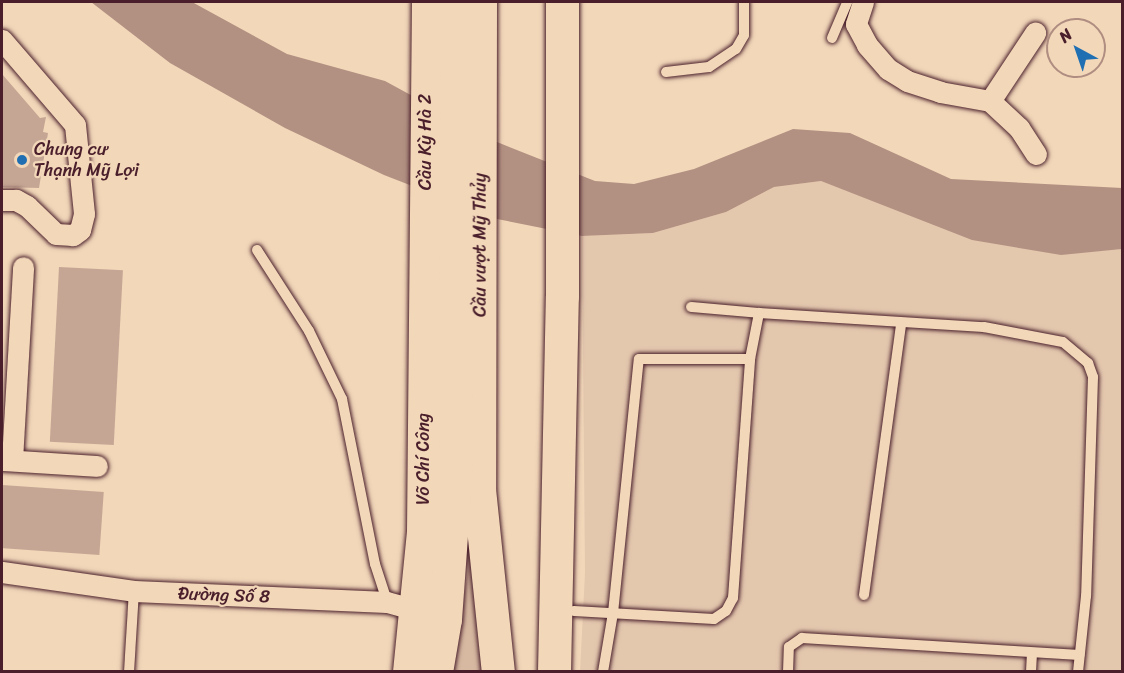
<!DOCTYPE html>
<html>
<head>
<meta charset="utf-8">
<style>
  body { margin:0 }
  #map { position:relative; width:1124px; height:673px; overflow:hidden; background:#f2d7b9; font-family:Sriracha,sans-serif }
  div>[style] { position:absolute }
  .built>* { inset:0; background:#e4c8ae }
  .green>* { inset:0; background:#d7b9a1 }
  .water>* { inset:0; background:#b29182 }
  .building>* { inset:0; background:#c5a694; transform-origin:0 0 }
  .roads { filter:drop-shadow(0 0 2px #4a1f2b) drop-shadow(0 0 2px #4a1f2b) }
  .lane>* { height:10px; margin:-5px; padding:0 5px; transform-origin:5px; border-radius:5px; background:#f2d7b9 }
  .street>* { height:21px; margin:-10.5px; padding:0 10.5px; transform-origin:10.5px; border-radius:10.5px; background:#f2d7b9 }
  .primary>* { height:33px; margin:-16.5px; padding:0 16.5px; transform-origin:16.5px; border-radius:16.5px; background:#f2d7b9 }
  .highway>* { height:33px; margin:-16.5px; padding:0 16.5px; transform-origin:16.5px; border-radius:16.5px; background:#f2d7b9 }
  .dots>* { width:16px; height:16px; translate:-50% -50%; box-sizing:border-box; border:3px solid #f2d7b9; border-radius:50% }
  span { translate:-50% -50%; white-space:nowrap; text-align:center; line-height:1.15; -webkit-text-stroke:4.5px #f2d7b9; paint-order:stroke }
  .street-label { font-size:18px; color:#4a1f2b }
  .poi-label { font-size:18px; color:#4a1f2b }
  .left { translate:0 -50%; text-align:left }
  .frame { position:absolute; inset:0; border:3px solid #4a1f2b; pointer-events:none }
  .north { position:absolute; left:1046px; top:18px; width:60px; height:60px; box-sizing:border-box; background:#f2d7b9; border:2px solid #af8d80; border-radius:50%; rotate:320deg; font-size:16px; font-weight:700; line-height:24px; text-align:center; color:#4a1f2b }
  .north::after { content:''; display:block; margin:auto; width:21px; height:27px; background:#1f6fb2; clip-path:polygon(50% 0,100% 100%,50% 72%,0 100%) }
</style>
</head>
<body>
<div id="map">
  <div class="built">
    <div style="clip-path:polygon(821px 181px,880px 203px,1061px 254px,1122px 249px,1122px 671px,580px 672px,585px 573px,582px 236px,653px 233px,726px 212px,774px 187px)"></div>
  </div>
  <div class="green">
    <div style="clip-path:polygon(470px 558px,483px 671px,453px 671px)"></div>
  </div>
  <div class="water">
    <div style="clip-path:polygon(91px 2px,192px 2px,287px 54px,385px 81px,497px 142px,595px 181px,634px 184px,694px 169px,793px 129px,850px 133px,951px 179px,1122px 188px,1122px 249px,1061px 255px,972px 240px,821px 181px,774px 187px,726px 212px,653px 233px,582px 236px,497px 219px,384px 175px,285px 128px,170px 63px)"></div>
  </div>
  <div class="building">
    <div style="clip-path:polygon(2px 74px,40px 118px,46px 117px,43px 132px,48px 133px,39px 188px,2px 187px)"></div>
    <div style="left:59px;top:267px;width:64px;height:175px;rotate:3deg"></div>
    <div style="left:2px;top:485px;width:102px;height:63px;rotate:4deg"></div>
  </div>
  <div class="roads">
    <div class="lane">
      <div style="left:832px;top:38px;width:39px;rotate:-67deg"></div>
      <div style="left:666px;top:72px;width:43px;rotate:-6.6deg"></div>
      <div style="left:709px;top:67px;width:32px;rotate:-34deg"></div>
      <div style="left:736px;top:49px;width:16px;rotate:-60deg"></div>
      <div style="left:744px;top:35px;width:33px;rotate:-90deg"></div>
      <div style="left:257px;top:250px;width:96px;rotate:57.3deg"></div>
      <div style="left:309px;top:331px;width:76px;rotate:64.1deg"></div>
      <div style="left:342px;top:399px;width:168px;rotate:78.7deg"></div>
      <div style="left:375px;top:564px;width:40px;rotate:72deg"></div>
      <div style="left:691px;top:307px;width:68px;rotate:5deg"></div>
      <div style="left:864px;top:595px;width:273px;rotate:-82.2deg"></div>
      <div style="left:574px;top:611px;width:140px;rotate:3.3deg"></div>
      <div style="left:714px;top:619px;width:14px;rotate:-34deg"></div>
      <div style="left:726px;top:611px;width:15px;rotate:-62deg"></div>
      <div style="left:733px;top:598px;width:240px;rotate:-85.9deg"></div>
      <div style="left:129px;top:672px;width:81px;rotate:-86.5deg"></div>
      <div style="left:603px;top:672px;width:60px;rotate:-80.4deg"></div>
      <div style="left:613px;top:613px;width:255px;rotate:-84.2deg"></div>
      <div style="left:639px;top:359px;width:111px"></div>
      <div style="left:750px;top:359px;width:47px;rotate:-78.9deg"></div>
      <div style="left:759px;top:313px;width:225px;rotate:3.6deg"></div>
      <div style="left:984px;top:327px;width:80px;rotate:10.8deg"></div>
      <div style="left:1063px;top:342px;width:33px;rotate:40deg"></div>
      <div style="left:1088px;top:363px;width:15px;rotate:70deg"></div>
      <div style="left:1093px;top:377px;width:219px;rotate:91.8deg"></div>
      <div style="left:1086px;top:596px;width:76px;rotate:96deg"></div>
      <div style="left:788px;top:672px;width:25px;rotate:-88deg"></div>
      <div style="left:789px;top:647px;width:16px;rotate:-35deg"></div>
      <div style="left:802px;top:638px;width:278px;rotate:3.5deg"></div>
      <div style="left:1031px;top:672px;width:19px;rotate:-87deg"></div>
    </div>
    <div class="street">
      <div style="left:863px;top:2px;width:23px;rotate:108deg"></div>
      <div style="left:856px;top:24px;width:24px;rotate:62deg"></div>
      <div style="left:867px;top:45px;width:32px;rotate:49deg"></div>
      <div style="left:888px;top:69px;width:22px;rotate:32deg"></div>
      <div style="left:907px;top:81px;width:35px;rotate:18deg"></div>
      <div style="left:940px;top:92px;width:51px;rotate:10.2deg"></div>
      <div style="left:990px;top:101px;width:82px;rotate:-56.5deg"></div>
      <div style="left:2px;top:40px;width:112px;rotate:49.3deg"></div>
      <div style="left:75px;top:125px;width:89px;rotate:84.2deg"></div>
      <div style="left:84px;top:214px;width:16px;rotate:104deg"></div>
      <div style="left:80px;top:230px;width:9px;rotate:144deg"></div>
      <div style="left:73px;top:235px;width:17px;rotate:-177deg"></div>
      <div style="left:56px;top:234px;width:40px;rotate:-136deg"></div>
      <div style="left:27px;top:206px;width:13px;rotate:-151deg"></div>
      <div style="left:16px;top:200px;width:14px;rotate:180deg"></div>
      <div style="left:990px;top:101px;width:40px;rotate:43deg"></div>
      <div style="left:1019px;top:128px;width:31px;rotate:57deg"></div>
      <div style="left:2px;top:460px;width:95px;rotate:3.6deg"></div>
      <div style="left:12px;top:460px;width:193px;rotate:-86.7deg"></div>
      <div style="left:2px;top:572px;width:133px;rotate:8.2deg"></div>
      <div style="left:134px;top:591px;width:253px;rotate:2.5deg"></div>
      <div style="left:387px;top:602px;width:41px;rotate:15.4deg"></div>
    </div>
    <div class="primary">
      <div style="left:409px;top:672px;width:141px;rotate:-84.3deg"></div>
      <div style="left:423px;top:532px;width:530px;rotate:-89.46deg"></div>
      <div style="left:554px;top:672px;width:376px;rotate:-88.8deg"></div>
      <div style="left:562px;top:296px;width:294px;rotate:-90deg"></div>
    </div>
    <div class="highway">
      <div style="left:480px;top:2px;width:487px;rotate:90.1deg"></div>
      <div style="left:479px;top:489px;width:184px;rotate:84.1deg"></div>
      <div style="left:436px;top:672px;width:54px;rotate:-80.4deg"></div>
      <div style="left:445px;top:619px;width:138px;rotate:-85.9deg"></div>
      <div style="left:455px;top:481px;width:479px;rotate:-89.8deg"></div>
    </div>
  </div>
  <div class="dots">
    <div style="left:22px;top:160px;background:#1f6fb2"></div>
  </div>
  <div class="street-label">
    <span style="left:425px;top:142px;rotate:-90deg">Cầu Kỳ Hà 2</span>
    <span style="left:480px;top:245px;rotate:-90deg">Cầu vượt Mỹ Thủy</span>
    <span style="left:423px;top:459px;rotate:-90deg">Võ Chí Công</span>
    <span style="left:224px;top:595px;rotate:2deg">Đường Số 8</span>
  </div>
  <div class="poi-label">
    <span class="left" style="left:34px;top:160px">Chung cư<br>Thạnh Mỹ Lợi</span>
  </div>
  <div class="frame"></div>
  <div class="north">N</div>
</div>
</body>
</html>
